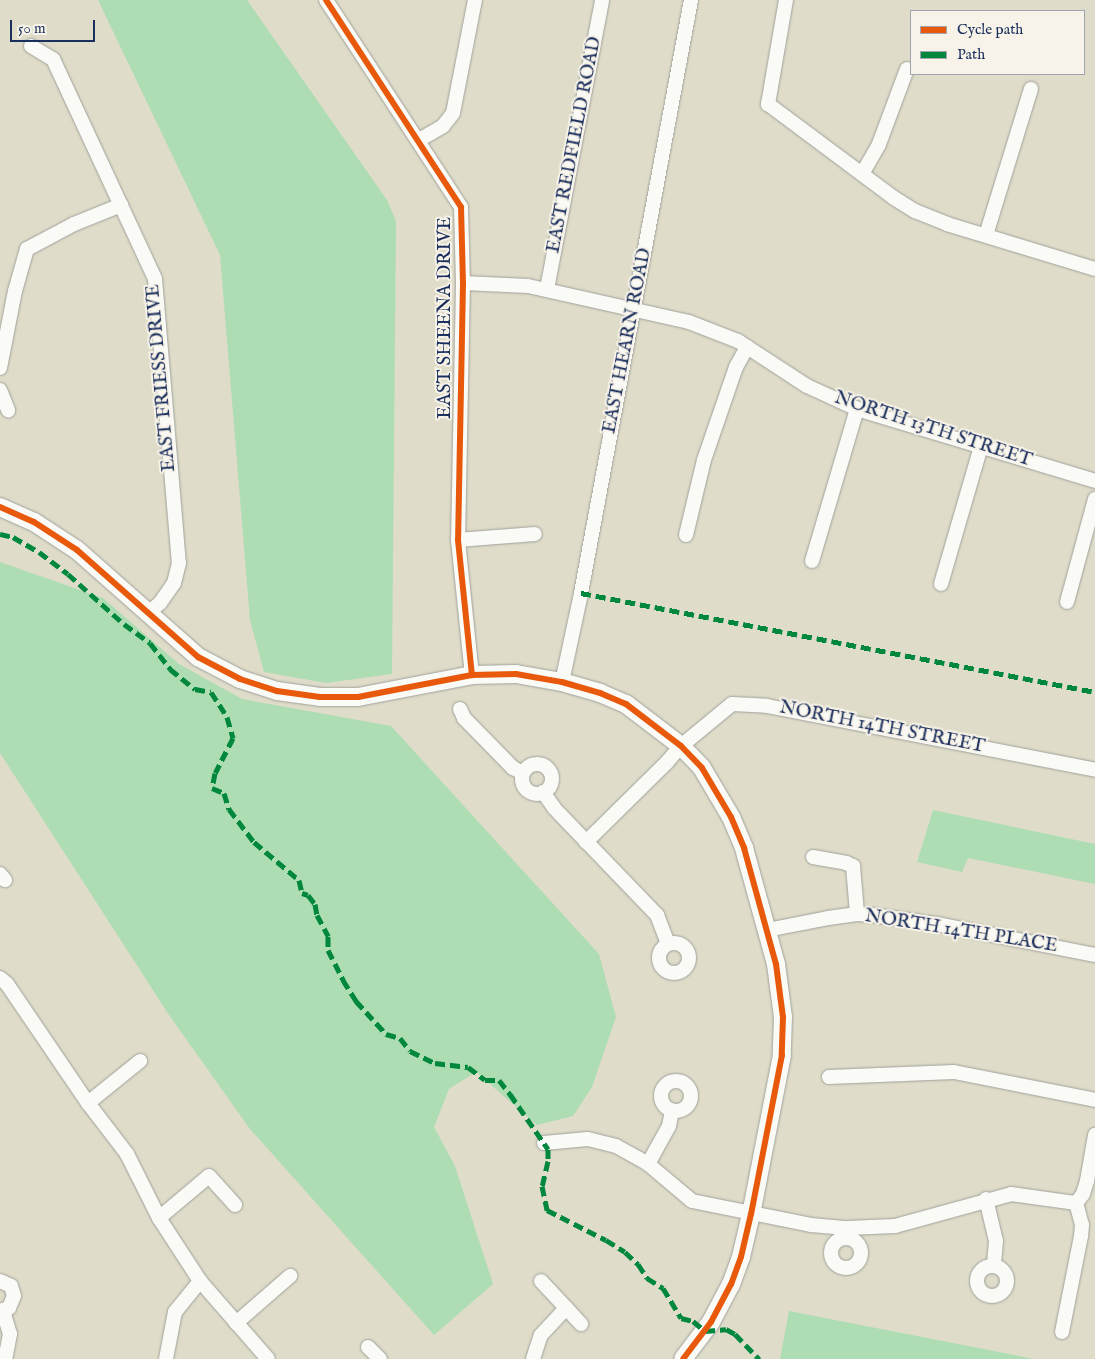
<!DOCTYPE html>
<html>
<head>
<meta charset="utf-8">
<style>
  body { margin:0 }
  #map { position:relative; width:1095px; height:1359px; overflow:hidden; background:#dfdcc9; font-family:"IM FELL English",serif }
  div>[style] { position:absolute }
  .green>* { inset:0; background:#aeddb4 }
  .roads { filter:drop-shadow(0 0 1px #a0a19c) drop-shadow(0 0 1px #a0a19c) }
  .minor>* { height:14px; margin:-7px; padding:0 7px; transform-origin:7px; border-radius:7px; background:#fafaf7 }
  .minor>.ring { margin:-7px; padding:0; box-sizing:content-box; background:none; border:14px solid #fafaf7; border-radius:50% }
  .tertiary>* { height:18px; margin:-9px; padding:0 9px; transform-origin:9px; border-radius:9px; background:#fafaf7 }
  .quiet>* { height:5px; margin-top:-2.5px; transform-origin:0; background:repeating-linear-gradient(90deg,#00873e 0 10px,transparent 0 15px) }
  .cycleway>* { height:6px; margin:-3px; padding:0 3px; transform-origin:3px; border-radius:3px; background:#e8590c }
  span { translate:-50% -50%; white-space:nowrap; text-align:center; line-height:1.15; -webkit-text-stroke:4px #f7f3e8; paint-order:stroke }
  .street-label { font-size:19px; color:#1b2f5e }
  .legend { position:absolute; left:910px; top:10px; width:175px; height:65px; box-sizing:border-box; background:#f7f3e8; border:1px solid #9fa5b1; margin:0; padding:6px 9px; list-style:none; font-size:15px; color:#1b2f5e }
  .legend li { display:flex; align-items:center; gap:10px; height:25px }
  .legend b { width:25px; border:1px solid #9fa5b1 }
  .scale { position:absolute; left:10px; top:20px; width:85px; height:22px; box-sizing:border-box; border:2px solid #1b2f5e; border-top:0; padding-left:6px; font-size:15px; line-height:18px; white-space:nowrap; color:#1b2f5e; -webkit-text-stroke:4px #f7f3e8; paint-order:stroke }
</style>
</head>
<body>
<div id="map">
  <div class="green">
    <div style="clip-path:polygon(98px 0,247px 0,387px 200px,396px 221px,392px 674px,326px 683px,264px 672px,250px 620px,220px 255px)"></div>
    <div style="clip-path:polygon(0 562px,103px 598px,179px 664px,242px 699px,391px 726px,599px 954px,616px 1017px,592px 1087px,573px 1116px,537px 1125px,476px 1072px,449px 1089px,434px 1127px,455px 1166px,493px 1284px,434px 1335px,250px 1129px,169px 1015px,0 753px)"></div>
    <div style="clip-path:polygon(933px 810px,1095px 844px,1095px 884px,968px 858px,962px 872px,917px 862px)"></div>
    <div style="clip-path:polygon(789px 1311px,1034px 1359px,780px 1359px)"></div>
  </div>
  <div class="roads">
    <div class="minor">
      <div style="left:326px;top:0;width:247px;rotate:56.9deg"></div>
      <div style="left:461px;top:207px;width:76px;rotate:88.5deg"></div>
      <div style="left:463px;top:283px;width:257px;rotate:91.1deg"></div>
      <div style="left:458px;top:540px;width:136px;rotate:84.1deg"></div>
      <div style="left:786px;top:0;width:106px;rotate:99.8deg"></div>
      <div style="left:768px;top:104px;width:157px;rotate:36.7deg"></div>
      <div style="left:894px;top:198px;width:25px;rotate:32deg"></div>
      <div style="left:915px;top:211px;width:35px;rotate:22deg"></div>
      <div style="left:947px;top:224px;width:155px;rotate:16.9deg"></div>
      <div style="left:31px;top:46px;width:26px;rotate:31deg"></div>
      <div style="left:53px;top:59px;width:242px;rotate:65.1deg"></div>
      <div style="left:155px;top:279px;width:285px;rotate:85.2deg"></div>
      <div style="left:179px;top:563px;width:21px;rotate:104deg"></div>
      <div style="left:174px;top:583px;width:24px;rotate:125deg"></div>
      <div style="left:160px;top:603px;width:17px;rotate:140deg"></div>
      <div style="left:419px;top:140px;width:28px;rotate:-30deg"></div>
      <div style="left:443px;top:126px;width:16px;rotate:-52deg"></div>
      <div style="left:453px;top:113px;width:115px;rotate:-79deg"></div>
      <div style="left:862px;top:174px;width:34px;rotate:-60deg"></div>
      <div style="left:879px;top:144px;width:80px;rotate:-69.5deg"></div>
      <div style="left:986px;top:235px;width:153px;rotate:-72.9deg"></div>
      <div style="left:463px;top:283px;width:65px;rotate:2.6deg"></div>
      <div style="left:528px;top:286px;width:165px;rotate:12.6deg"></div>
      <div style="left:689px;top:322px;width:53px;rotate:21.2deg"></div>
      <div style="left:738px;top:341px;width:82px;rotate:33.1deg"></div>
      <div style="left:807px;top:386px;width:55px;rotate:24.7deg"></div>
      <div style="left:857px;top:409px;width:249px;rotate:16.8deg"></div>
      <div style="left:547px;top:289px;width:294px;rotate:-79.2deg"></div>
      <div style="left:0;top:368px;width:78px;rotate:-79deg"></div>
      <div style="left:15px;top:291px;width:44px;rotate:-74.1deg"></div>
      <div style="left:27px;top:249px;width:53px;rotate:-28deg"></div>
      <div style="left:74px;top:224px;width:51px;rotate:-22deg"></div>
      <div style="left:0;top:390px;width:22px;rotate:68deg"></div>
      <div style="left:686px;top:535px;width:77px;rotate:-76.5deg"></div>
      <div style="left:704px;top:460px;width:98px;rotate:-71deg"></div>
      <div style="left:736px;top:367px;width:23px;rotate:-61deg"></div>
      <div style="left:458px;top:540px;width:77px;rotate:-4.5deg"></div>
      <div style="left:812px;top:561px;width:159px;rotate:-73.5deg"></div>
      <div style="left:941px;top:584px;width:144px;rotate:-73.8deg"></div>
      <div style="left:1067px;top:602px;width:107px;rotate:-74.8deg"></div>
      <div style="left:562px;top:682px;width:91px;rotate:-77.9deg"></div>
      <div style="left:581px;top:593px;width:603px;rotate:-79.49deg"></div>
      <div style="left:460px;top:709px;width:10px;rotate:66deg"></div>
      <div style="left:464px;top:718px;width:70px;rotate:45.6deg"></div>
      <div style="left:513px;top:768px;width:11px;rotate:27deg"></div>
      <div class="ring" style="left:522px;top:764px;width:16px;height:16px"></div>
      <div style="left:543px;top:792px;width:19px;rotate:55deg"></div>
      <div style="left:554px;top:808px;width:149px;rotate:46.1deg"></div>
      <div style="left:657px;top:915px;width:31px;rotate:69deg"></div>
      <div style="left:586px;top:842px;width:114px;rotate:-44.6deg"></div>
      <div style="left:667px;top:762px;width:21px;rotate:-49deg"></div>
      <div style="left:681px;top:746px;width:66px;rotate:-39.5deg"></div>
      <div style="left:732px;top:704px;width:35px;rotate:3deg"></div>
      <div style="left:767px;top:706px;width:334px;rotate:11deg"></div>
      <div style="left:813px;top:857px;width:34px;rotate:10deg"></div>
      <div style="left:846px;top:863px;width:8px;rotate:23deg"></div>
      <div style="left:853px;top:866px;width:48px;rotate:85.2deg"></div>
      <div style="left:0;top:874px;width:8px;rotate:50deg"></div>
      <div style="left:767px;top:930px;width:62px;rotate:-11.1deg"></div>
      <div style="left:828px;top:918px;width:29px;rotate:-8deg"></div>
      <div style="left:857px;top:914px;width:15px;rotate:4deg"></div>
      <div style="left:872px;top:915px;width:66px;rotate:7.9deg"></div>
      <div style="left:937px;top:924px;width:161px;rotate:11.1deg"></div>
      <div class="ring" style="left:659px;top:943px;width:16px;height:16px"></div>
      <div style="left:0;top:978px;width:9px;rotate:41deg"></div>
      <div style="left:7px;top:984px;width:144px;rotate:55.8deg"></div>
      <div style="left:88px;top:1103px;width:64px;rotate:52.6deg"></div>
      <div style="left:127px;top:1154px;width:72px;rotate:63.4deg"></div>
      <div style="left:159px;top:1218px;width:75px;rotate:56.9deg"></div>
      <div style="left:200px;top:1281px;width:103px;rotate:48.9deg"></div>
      <div style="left:829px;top:1077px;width:125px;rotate:-2.3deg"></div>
      <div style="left:954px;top:1072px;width:144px;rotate:11.2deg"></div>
      <div class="ring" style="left:661px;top:1081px;width:16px;height:16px"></div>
      <div style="left:88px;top:1103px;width:67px;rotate:-38.9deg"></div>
      <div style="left:544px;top:1143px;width:44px;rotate:-5.2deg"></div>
      <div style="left:588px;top:1139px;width:29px;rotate:14deg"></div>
      <div style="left:616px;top:1146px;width:37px;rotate:29deg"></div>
      <div style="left:648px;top:1164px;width:57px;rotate:40.1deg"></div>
      <div style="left:692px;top:1201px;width:121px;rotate:11.4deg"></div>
      <div style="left:811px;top:1225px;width:36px;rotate:5deg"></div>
      <div style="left:847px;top:1228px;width:48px;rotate:-2.4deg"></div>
      <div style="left:895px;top:1226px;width:120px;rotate:-15.4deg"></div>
      <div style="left:1011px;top:1194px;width:66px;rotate:7.9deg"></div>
      <div style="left:648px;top:1164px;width:43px;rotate:-61.1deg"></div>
      <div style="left:669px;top:1126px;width:16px;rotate:-79deg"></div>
      <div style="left:986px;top:1199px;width:43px;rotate:76.6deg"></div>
      <div style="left:996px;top:1241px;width:25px;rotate:95deg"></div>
      <div style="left:1076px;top:1203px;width:11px;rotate:-52deg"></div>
      <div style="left:1083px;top:1194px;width:14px;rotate:-73deg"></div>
      <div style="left:1087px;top:1181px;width:47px;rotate:-80.1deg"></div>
      <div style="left:159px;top:1218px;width:65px;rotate:-40deg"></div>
      <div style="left:209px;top:1176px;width:39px;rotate:48deg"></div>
      <div class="ring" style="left:831px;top:1238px;width:16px;height:16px"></div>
      <div class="ring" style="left:977px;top:1266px;width:16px;height:16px"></div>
      <div style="left:0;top:1281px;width:12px;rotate:24deg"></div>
      <div style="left:11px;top:1286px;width:10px;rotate:73deg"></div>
      <div style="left:14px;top:1296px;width:13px;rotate:113deg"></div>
      <div style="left:9px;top:1308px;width:9px;rotate:162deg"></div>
      <div style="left:541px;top:1281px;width:59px;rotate:47.1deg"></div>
      <div style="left:3px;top:1311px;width:24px;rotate:73deg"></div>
      <div style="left:10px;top:1334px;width:25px;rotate:101deg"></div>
      <div style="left:236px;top:1323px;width:72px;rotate:-41deg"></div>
      <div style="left:1062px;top:1332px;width:98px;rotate:-78.8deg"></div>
      <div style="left:1081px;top:1236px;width:11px;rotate:-85deg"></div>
      <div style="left:1082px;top:1225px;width:23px;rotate:-105deg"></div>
      <div style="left:368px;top:1347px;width:17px;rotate:45deg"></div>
      <div style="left:166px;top:1359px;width:48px;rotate:-79.2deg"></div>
      <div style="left:175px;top:1312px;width:40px;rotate:-51deg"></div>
      <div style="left:533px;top:1359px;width:25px;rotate:-72deg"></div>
      <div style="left:541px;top:1335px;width:37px;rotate:-47deg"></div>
    </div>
    <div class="tertiary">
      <div style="left:0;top:507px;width:37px;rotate:24deg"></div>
      <div style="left:34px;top:522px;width:51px;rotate:33.1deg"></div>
      <div style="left:77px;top:550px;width:162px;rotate:41.5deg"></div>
      <div style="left:198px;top:657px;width:47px;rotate:27.6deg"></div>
      <div style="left:240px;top:679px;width:39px;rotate:18deg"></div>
      <div style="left:277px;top:691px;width:43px;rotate:7.9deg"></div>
      <div style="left:320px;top:697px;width:38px"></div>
      <div style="left:358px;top:697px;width:116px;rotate:-10.9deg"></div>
      <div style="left:472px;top:675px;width:44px;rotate:-1.3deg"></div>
      <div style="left:516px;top:674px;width:47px;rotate:9.9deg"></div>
      <div style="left:562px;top:682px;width:40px;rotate:16deg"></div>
      <div style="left:600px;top:693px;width:28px;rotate:23deg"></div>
      <div style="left:626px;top:704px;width:69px;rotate:37.4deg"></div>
      <div style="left:681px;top:746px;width:30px;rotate:46deg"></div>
      <div style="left:702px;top:768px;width:57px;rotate:59.4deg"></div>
      <div style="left:731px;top:817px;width:34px;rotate:67deg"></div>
      <div style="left:744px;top:848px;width:120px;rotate:74.6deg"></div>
      <div style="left:776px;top:964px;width:53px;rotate:82.5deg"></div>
      <div style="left:783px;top:1017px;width:38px;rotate:92deg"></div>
      <div style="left:782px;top:1055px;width:162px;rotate:101deg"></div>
      <div style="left:751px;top:1214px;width:44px;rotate:103.1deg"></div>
      <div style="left:741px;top:1257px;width:29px;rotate:110deg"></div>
      <div style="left:731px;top:1284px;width:43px;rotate:117.8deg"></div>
      <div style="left:711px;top:1322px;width:46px;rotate:127.1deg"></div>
    </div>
  </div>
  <div class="quiet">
    <div style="left:0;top:534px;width:13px;rotate:13deg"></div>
    <div style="left:13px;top:537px;width:30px;rotate:30deg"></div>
    <div style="left:39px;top:552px;width:36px;rotate:37deg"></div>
    <div style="left:68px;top:574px;width:75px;rotate:41.8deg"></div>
    <div style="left:124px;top:624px;width:32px;rotate:36deg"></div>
    <div style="left:150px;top:643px;width:33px;rotate:52deg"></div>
    <div style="left:170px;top:669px;width:32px;rotate:39deg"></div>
    <div style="left:195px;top:689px;width:16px;rotate:11deg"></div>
    <div style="left:211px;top:692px;width:30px;rotate:57deg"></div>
    <div style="left:227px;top:717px;width:22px;rotate:74deg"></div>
    <div style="left:233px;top:738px;width:39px;rotate:117deg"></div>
    <div style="left:215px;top:773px;width:15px;rotate:101deg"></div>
    <div style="left:212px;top:788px;width:13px;rotate:23deg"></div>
    <div style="left:224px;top:793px;width:17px;rotate:73deg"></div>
    <div style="left:229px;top:809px;width:41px;rotate:52.9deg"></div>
    <div style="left:254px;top:842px;width:59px;rotate:40.2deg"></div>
    <div style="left:299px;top:880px;width:13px;rotate:77deg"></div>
    <div style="left:302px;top:893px;width:6px;rotate:18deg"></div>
    <div style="left:308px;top:895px;width:11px;rotate:52deg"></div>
    <div style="left:315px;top:904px;width:11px;rotate:80deg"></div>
    <div style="left:317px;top:915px;width:24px;rotate:62deg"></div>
    <div style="left:328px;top:936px;width:14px;rotate:90deg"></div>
    <div style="left:328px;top:950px;width:34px;rotate:63deg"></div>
    <div style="left:343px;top:980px;width:25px;rotate:58deg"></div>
    <div style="left:356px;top:1001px;width:45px;rotate:47.7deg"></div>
    <div style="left:386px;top:1034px;width:15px;rotate:16deg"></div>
    <div style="left:400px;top:1038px;width:16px;rotate:52deg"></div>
    <div style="left:410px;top:1051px;width:28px;rotate:26deg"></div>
    <div style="left:435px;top:1063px;width:33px;rotate:7deg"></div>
    <div style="left:468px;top:1067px;width:21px;rotate:37deg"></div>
    <div style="left:485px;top:1080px;width:14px"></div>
    <div style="left:499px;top:1080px;width:18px;rotate:52deg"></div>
    <div style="left:510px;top:1094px;width:67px;rotate:55.4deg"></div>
    <div style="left:548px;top:1149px;width:12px;rotate:90deg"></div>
    <div style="left:548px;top:1161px;width:26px;rotate:103deg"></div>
    <div style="left:542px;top:1186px;width:25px;rotate:78deg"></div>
    <div style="left:547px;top:1210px;width:66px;rotate:27deg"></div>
    <div style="left:606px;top:1240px;width:22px;rotate:32deg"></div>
    <div style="left:625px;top:1252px;width:18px;rotate:43deg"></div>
    <div style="left:638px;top:1264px;width:17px;rotate:57deg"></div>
    <div style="left:647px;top:1278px;width:19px;rotate:32deg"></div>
    <div style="left:663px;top:1288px;width:35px;rotate:59deg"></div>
    <div style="left:681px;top:1318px;width:12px;rotate:14deg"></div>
    <div style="left:693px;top:1321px;width:16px;rotate:40deg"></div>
    <div style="left:705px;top:1331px;width:21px;rotate:-5deg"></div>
    <div style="left:726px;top:1329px;width:10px;rotate:29deg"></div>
    <div style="left:735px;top:1334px;width:35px;rotate:46deg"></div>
    <div style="left:581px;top:593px;width:523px;rotate:10.9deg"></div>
  </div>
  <div class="cycleway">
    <div style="left:326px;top:0;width:247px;rotate:56.9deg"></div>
    <div style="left:461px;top:207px;width:76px;rotate:88.5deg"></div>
    <div style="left:463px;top:283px;width:257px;rotate:91.1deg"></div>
    <div style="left:458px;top:540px;width:136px;rotate:84.1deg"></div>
    <div style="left:0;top:507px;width:37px;rotate:24deg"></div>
    <div style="left:34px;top:522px;width:51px;rotate:33.1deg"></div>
    <div style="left:77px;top:550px;width:162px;rotate:41.5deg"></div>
    <div style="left:198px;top:657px;width:47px;rotate:27.6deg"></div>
    <div style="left:240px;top:679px;width:39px;rotate:18deg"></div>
    <div style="left:277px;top:691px;width:43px;rotate:7.9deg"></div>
    <div style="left:320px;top:697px;width:38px"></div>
    <div style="left:358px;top:697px;width:116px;rotate:-10.9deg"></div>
    <div style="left:472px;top:675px;width:44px;rotate:-1.3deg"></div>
    <div style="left:516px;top:674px;width:47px;rotate:9.9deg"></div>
    <div style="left:562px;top:682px;width:40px;rotate:16deg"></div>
    <div style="left:600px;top:693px;width:28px;rotate:23deg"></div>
    <div style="left:626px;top:704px;width:69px;rotate:37.4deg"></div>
    <div style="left:681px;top:746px;width:30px;rotate:46deg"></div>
    <div style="left:702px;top:768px;width:57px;rotate:59.4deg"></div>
    <div style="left:731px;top:817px;width:34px;rotate:67deg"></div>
    <div style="left:744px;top:848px;width:120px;rotate:74.6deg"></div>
    <div style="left:776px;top:964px;width:53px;rotate:82.5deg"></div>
    <div style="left:783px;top:1017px;width:38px;rotate:92deg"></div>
    <div style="left:782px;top:1055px;width:162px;rotate:101deg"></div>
    <div style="left:751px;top:1214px;width:44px;rotate:103.1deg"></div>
    <div style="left:741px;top:1257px;width:29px;rotate:110deg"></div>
    <div style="left:731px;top:1284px;width:43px;rotate:117.8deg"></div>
    <div style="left:711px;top:1322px;width:46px;rotate:127.1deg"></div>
  </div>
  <div class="street-label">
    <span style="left:575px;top:145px;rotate:-79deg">EAST REDFIELD ROAD</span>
    <span style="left:446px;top:318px;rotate:-90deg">EAST SHEENA DRIVE</span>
    <span style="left:628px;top:341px;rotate:-79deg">EAST HEARN ROAD</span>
    <span style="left:162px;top:378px;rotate:-95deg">EAST FRIESS DRIVE</span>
    <span style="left:933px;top:430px;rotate:18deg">NORTH 13TH STREET</span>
    <span style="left:882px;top:728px;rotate:11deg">NORTH 14TH STREET</span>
    <span style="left:961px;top:932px;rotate:9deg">NORTH 14TH PLACE</span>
  </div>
  <ul class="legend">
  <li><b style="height:6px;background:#e8590c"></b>Cycle path</li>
  <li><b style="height:6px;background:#00873e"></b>Path</li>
  </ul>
  <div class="scale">50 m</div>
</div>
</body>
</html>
